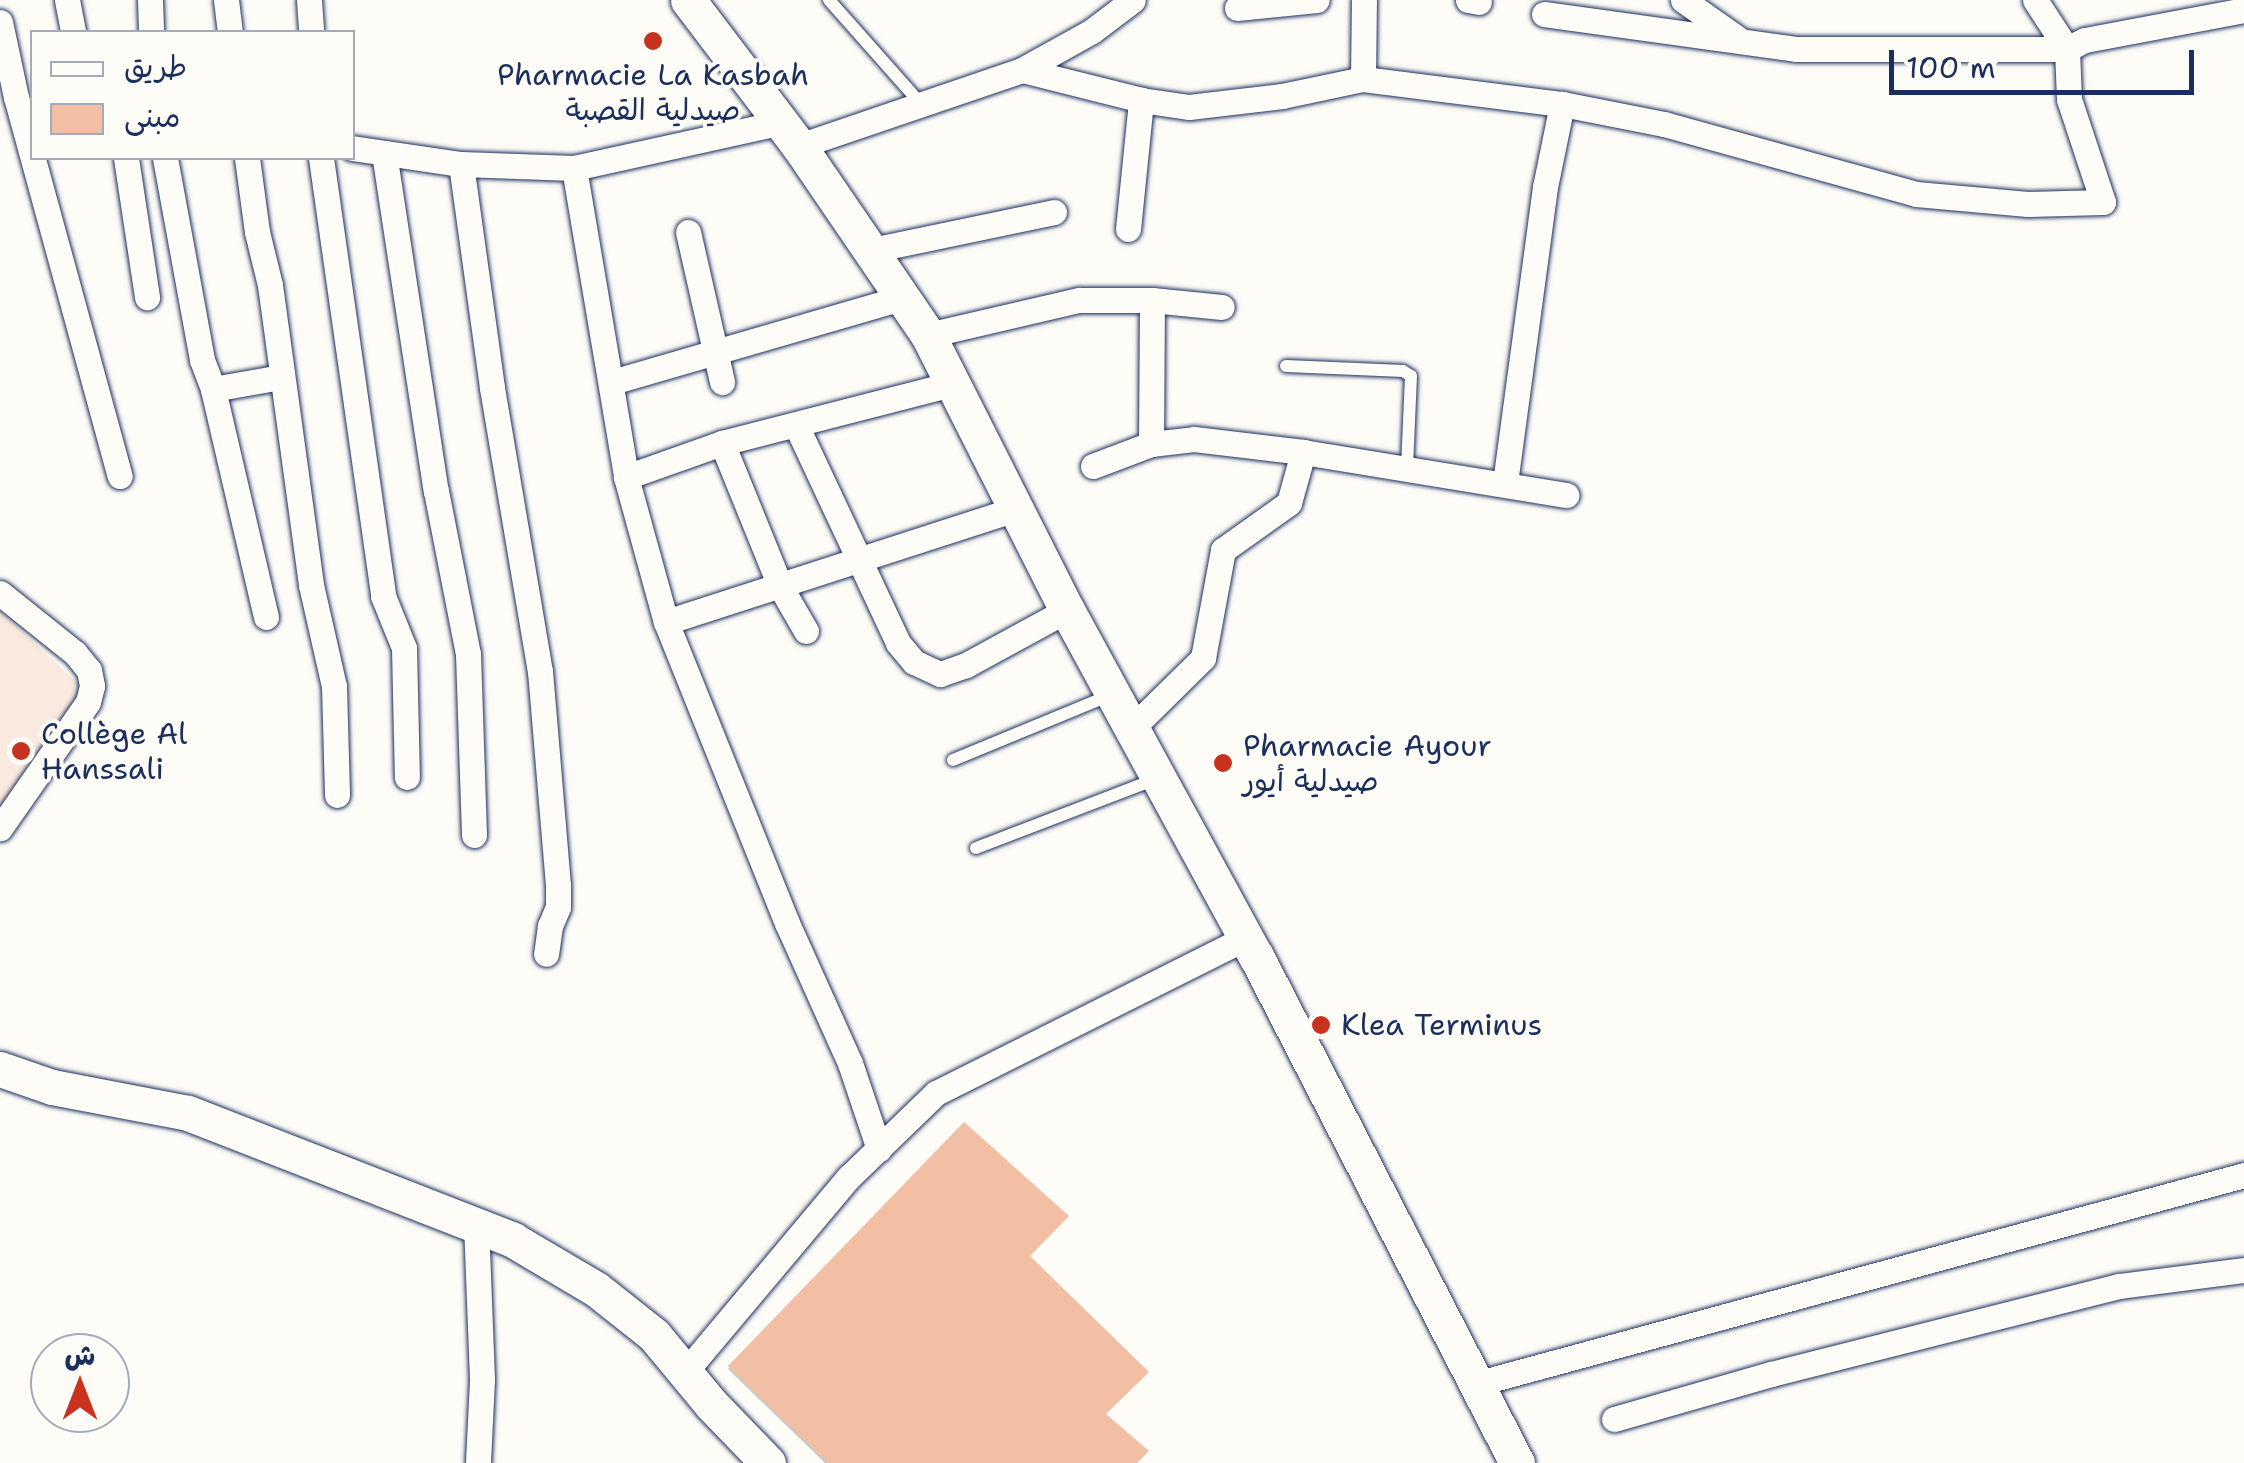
<!DOCTYPE html>
<html>
<head>
<meta charset="utf-8">
<style>
  body { margin:0 }
  #map { position:relative; width:2244px; height:1463px; overflow:hidden; background:#fdfcf7; font-family:"Shantell Sans","Playpen Sans Arabic",sans-serif }
  div>[style] { position:absolute }
  .built>* { inset:0; background:#fae9de }
  .shadow>* { inset:0; background:#0003 }
  .building>* { inset:0; background:#f2bea4 }
  .roads { filter:drop-shadow(0 0 2px #1b2f5e) drop-shadow(0 0 2px #1b2f5e) }
  .lane>* { height:12px; margin:-6px; padding:0 6px; transform-origin:6px; border-radius:6px; background:#fdfcf7 }
  .street>* { height:25px; margin:-12.5px; padding:0 12.5px; transform-origin:12.5px; border-radius:12.5px; background:#fdfcf7 }
  .secondary>* { height:35px; margin:-17.5px; padding:0 17.5px; transform-origin:17.5px; border-radius:17.5px; background:#fdfcf7 }
  .dots>* { width:28px; height:28px; translate:-50% -50%; box-sizing:border-box; border:5px solid #fdfcf7; border-radius:50% }
  span { translate:-50% -50%; white-space:nowrap; text-align:center; line-height:1.15; -webkit-text-stroke:8px #fdfcf7; paint-order:stroke }
  .poi-label { font-size:30px; color:#1b2f5e }
  .left { translate:0 -50%; text-align:left }
  .legend { position:absolute; left:30px; top:30px; width:325px; height:130px; box-sizing:border-box; background:#fdfcf7; border:2px solid #a3aaba; margin:0; padding:12px 18px; list-style:none; font-size:30px; color:#1b2f5e }
  .legend li { display:flex; align-items:center; gap:20px; height:50px }
  .legend b { width:50px; border:2px solid #a3aaba }
  .north { position:absolute; left:30px; top:1333px; width:100px; height:100px; box-sizing:border-box; background:#fdfcf7; border:2px solid #a3aaba; border-radius:50%; rotate:0deg; font-size:28px; font-weight:700; line-height:40px; text-align:center; color:#1b2f5e }
  .north::after { content:''; display:block; margin:auto; width:35px; height:45px; background:#c8321e; clip-path:polygon(50% 0,100% 100%,50% 72%,0 100%) }
  .scale { position:absolute; left:1889px; top:50px; width:305px; height:45px; box-sizing:border-box; border:5px solid #1b2f5e; border-top:0; padding-left:12px; font-size:30px; line-height:35px; white-space:nowrap; color:#1b2f5e; -webkit-text-stroke:8px #fdfcf7; paint-order:stroke }
</style>
</head>
<body>
<div id="map">
  <div class="built">
    <div style="clip-path:polygon(0 611px,84px 689px,0 813px)"></div>
  </div>
  <div class="shadow">
    <div style="clip-path:polygon(964px 1125px,1102px 1414px,1133px 1463px,825px 1463px,728px 1369px)"></div>
  </div>
  <div class="building">
    <div style="clip-path:polygon(964px 1122px,1069px 1216px,1030px 1256px,1149px 1372px,1106px 1414px,1149px 1451px,1137px 1463px,828px 1463px,728px 1366px)"></div>
  </div>
  <div class="roads">
    <div class="lane">
      <div style="left:829px;top:0;width:137px;rotate:48.5deg"></div>
      <div style="left:1286px;top:366px;width:117px;rotate:2.4deg"></div>
      <div style="left:1403px;top:371px;width:9px;rotate:32deg"></div>
      <div style="left:1411px;top:376px;width:90px;rotate:92.5deg"></div>
      <div style="left:953px;top:760px;width:173px;rotate:-22.4deg"></div>
      <div style="left:976px;top:848px;width:193px;rotate:-21deg"></div>
    </div>
    <div class="street">
      <div style="left:67px;top:0;width:33px;rotate:79deg"></div>
      <div style="left:150px;top:0;width:32px;rotate:88deg"></div>
      <div style="left:226px;top:0;width:32px;rotate:83deg"></div>
      <div style="left:309px;top:0;width:32px;rotate:86deg"></div>
      <div style="left:1468px;top:0;width:11px;rotate:10deg"></div>
      <div style="left:1683px;top:0;width:66px;rotate:35.1deg"></div>
      <div style="left:2035px;top:0;width:59px;rotate:56.9deg"></div>
      <div style="left:1237px;top:8px;width:80px;rotate:-5.7deg"></div>
      <div style="left:1544px;top:14px;width:254px;rotate:7.9deg"></div>
      <div style="left:1796px;top:49px;width:271px"></div>
      <div style="left:0;top:22px;width:77px;rotate:78deg"></div>
      <div style="left:16px;top:97px;width:393px;rotate:74.7deg"></div>
      <div style="left:1022px;top:70px;width:123px;rotate:14.1deg"></div>
      <div style="left:1141px;top:100px;width:49px;rotate:8.3deg"></div>
      <div style="left:1189px;top:107px;width:94px;rotate:-6.7deg"></div>
      <div style="left:1282px;top:96px;width:83px;rotate:-11.9deg"></div>
      <div style="left:1363px;top:79px;width:201px;rotate:7.2deg"></div>
      <div style="left:1562px;top:104px;width:104px;rotate:11.1deg"></div>
      <div style="left:1664px;top:124px;width:262px;rotate:15.5deg"></div>
      <div style="left:1916px;top:194px;width:112px;rotate:5.1deg"></div>
      <div style="left:2028px;top:204px;width:75px;rotate:-1.5deg"></div>
      <div style="left:2103px;top:202px;width:108px;rotate:-108.3deg"></div>
      <div style="left:2069px;top:99px;width:50px;rotate:-92.3deg"></div>
      <div style="left:2067px;top:49px;width:20px;rotate:-27deg"></div>
      <div style="left:2085px;top:40px;width:162px;rotate:-10.7deg"></div>
      <div style="left:1363px;top:79px;width:79px;rotate:-89.3deg"></div>
      <div style="left:799px;top:146px;width:236px;rotate:-18.8deg"></div>
      <div style="left:1022px;top:70px;width:80px;rotate:-29.1deg"></div>
      <div style="left:1092px;top:31px;width:51px;rotate:-37.1deg"></div>
      <div style="left:352px;top:148px;width:110px;rotate:8.4deg"></div>
      <div style="left:461px;top:164px;width:113px;rotate:2deg"></div>
      <div style="left:574px;top:168px;width:210px;rotate:-12.4deg"></div>
      <div style="left:384px;top:153px;width:342px;rotate:81.3deg"></div>
      <div style="left:436px;top:491px;width:166px;rotate:78.9deg"></div>
      <div style="left:468px;top:654px;width:181px;rotate:88.1deg"></div>
      <div style="left:126px;top:158px;width:141px;rotate:81.4deg"></div>
      <div style="left:165px;top:158px;width:205px;rotate:79.6deg"></div>
      <div style="left:202px;top:360px;width:31px;rotate:69deg"></div>
      <div style="left:247px;top:158px;width:75px;rotate:82.3deg"></div>
      <div style="left:257px;top:232px;width:55px;rotate:76.2deg"></div>
      <div style="left:270px;top:285px;width:303px;rotate:82.2deg"></div>
      <div style="left:311px;top:585px;width:104px;rotate:77.2deg"></div>
      <div style="left:334px;top:686px;width:109px;rotate:88.4deg"></div>
      <div style="left:321px;top:158px;width:442px;rotate:81.9deg"></div>
      <div style="left:383px;top:596px;width:56px;rotate:68deg"></div>
      <div style="left:404px;top:648px;width:129px;rotate:88.7deg"></div>
      <div style="left:461px;top:164px;width:226px;rotate:82.1deg"></div>
      <div style="left:492px;top:388px;width:287px;rotate:80.4deg"></div>
      <div style="left:540px;top:671px;width:215px;rotate:85.2deg"></div>
      <div style="left:558px;top:885px;width:22px;rotate:90deg"></div>
      <div style="left:558px;top:907px;width:21px;rotate:113deg"></div>
      <div style="left:550px;top:926px;width:28px;rotate:98deg"></div>
      <div style="left:574px;top:168px;width:313px;rotate:80.4deg"></div>
      <div style="left:626px;top:477px;width:150px;rotate:74.6deg"></div>
      <div style="left:666px;top:622px;width:324px;rotate:68.1deg"></div>
      <div style="left:787px;top:923px;width:154px;rotate:65.8deg"></div>
      <div style="left:850px;top:1063px;width:91px;rotate:71.4deg"></div>
      <div style="left:1128px;top:229px;width:130px;rotate:-84.2deg"></div>
      <div style="left:688px;top:232px;width:154px;rotate:77.2deg"></div>
      <div style="left:872px;top:250px;width:186px;rotate:-11.8deg"></div>
      <div style="left:928px;top:335px;width:155px;rotate:-13.1deg"></div>
      <div style="left:1079px;top:300px;width:73px"></div>
      <div style="left:1152px;top:300px;width:70px;rotate:5.7deg"></div>
      <div style="left:612px;top:382px;width:304px;rotate:-16.2deg"></div>
      <div style="left:797px;top:427px;width:238px;rotate:64.9deg"></div>
      <div style="left:898px;top:643px;width:25px;rotate:50deg"></div>
      <div style="left:914px;top:662px;width:29px;rotate:25deg"></div>
      <div style="left:940px;top:674px;width:28px;rotate:-19deg"></div>
      <div style="left:966px;top:665px;width:115px;rotate:-28.6deg"></div>
      <div style="left:722px;top:443px;width:154px;rotate:67.9deg"></div>
      <div style="left:780px;top:586px;width:52px;rotate:60deg"></div>
      <div style="left:1151px;top:444px;width:144px;rotate:-89.6deg"></div>
      <div style="left:1093px;top:466px;width:62px;rotate:-20.8deg"></div>
      <div style="left:1151px;top:444px;width:43px;rotate:-6.6deg"></div>
      <div style="left:1194px;top:439px;width:110px;rotate:6.8deg"></div>
      <div style="left:626px;top:477px;width:102px;rotate:-19.5deg"></div>
      <div style="left:722px;top:443px;width:237px;rotate:-14.4deg"></div>
      <div style="left:1505px;top:483px;width:299px;rotate:-82.3deg"></div>
      <div style="left:1545px;top:187px;width:85px;rotate:-78.4deg"></div>
      <div style="left:0;top:593px;width:96px;rotate:38.7deg"></div>
      <div style="left:75px;top:653px;width:22px;rotate:51deg"></div>
      <div style="left:89px;top:670px;width:16px;rotate:79deg"></div>
      <div style="left:92px;top:686px;width:16px;rotate:104deg"></div>
      <div style="left:88px;top:702px;width:154px;rotate:124.9deg"></div>
      <div style="left:266px;top:617px;width:234px;rotate:-103.1deg"></div>
      <div style="left:213px;top:389px;width:69px;rotate:-10deg"></div>
      <div style="left:666px;top:622px;width:370px;rotate:-17.9deg"></div>
      <div style="left:1132px;top:728px;width:100px;rotate:-44.6deg"></div>
      <div style="left:1203px;top:658px;width:110px;rotate:-79.5deg"></div>
      <div style="left:1223px;top:550px;width:81px;rotate:-35.5deg"></div>
      <div style="left:1289px;top:503px;width:53px;rotate:-74.6deg"></div>
      <div style="left:1303px;top:452px;width:267px;rotate:9.3deg"></div>
      <div style="left:476px;top:1223px;width:157px;rotate:87.8deg"></div>
      <div style="left:482px;top:1380px;width:83px;rotate:92.8deg"></div>
      <div style="left:686px;top:1371px;width:253px;rotate:-50deg"></div>
      <div style="left:849px;top:1177px;width:121px;rotate:-44deg"></div>
      <div style="left:936px;top:1093px;width:347px;rotate:-26.6deg"></div>
      <div style="left:1479px;top:1383px;width:793px;rotate:-15.21deg"></div>
      <div style="left:1614px;top:1419px;width:163px;rotate:-16deg"></div>
      <div style="left:1771px;top:1374px;width:359px;rotate:-14.2deg"></div>
      <div style="left:2119px;top:1286px;width:126px;rotate:-7.3deg"></div>
    </div>
    <div class="secondary">
      <div style="left:688px;top:0;width:183px;rotate:52.8deg"></div>
      <div style="left:799px;top:146px;width:229px;rotate:55.7deg"></div>
      <div style="left:928px;top:335px;width:308px;rotate:63.2deg"></div>
      <div style="left:1067px;top:610px;width:394px;rotate:61.4deg"></div>
      <div style="left:1256px;top:956px;width:570px;rotate:62.76deg"></div>
      <div style="left:0;top:1069px;width:55px;rotate:19.1deg"></div>
      <div style="left:52px;top:1087px;width:138px;rotate:10.8deg"></div>
      <div style="left:188px;top:1113px;width:349px;rotate:21.3deg"></div>
      <div style="left:513px;top:1240px;width:96px;rotate:30.6deg"></div>
      <div style="left:596px;top:1289px;width:74px;rotate:38.4deg"></div>
      <div style="left:654px;top:1335px;width:89px;rotate:50.4deg"></div>
      <div style="left:711px;top:1404px;width:82px;rotate:46deg"></div>
    </div>
  </div>
  <div class="dots">
    <div style="left:653px;top:41px;background:#c8321e"></div>
    <div style="left:21px;top:751px;background:#c8321e"></div>
    <div style="left:1223px;top:763px;background:#c8321e"></div>
    <div style="left:1321px;top:1025px;background:#c8321e"></div>
  </div>
  <div class="poi-label">
    <span style="left:653px;top:92px">Pharmacie La Kasbah<br>صيدلية القصبة</span>
    <span class="left" style="left:41px;top:751px">Collège Al<br>Hanssali</span>
    <span class="left" style="left:1243px;top:763px">Pharmacie Ayour<br>صيدلية أيور</span>
    <span class="left" style="left:1341px;top:1025px">Klea Terminus</span>
  </div>
  <ul class="legend">
  <li><b style="height:12px;background:#fdfcf7"></b>طريق</li>
  <li><b style="height:28px;background:#f2bea4"></b>مبنى</li>
  </ul>
  <div class="north">ش</div>
  <div class="scale">100 m</div>
</div>
</body>
</html>
